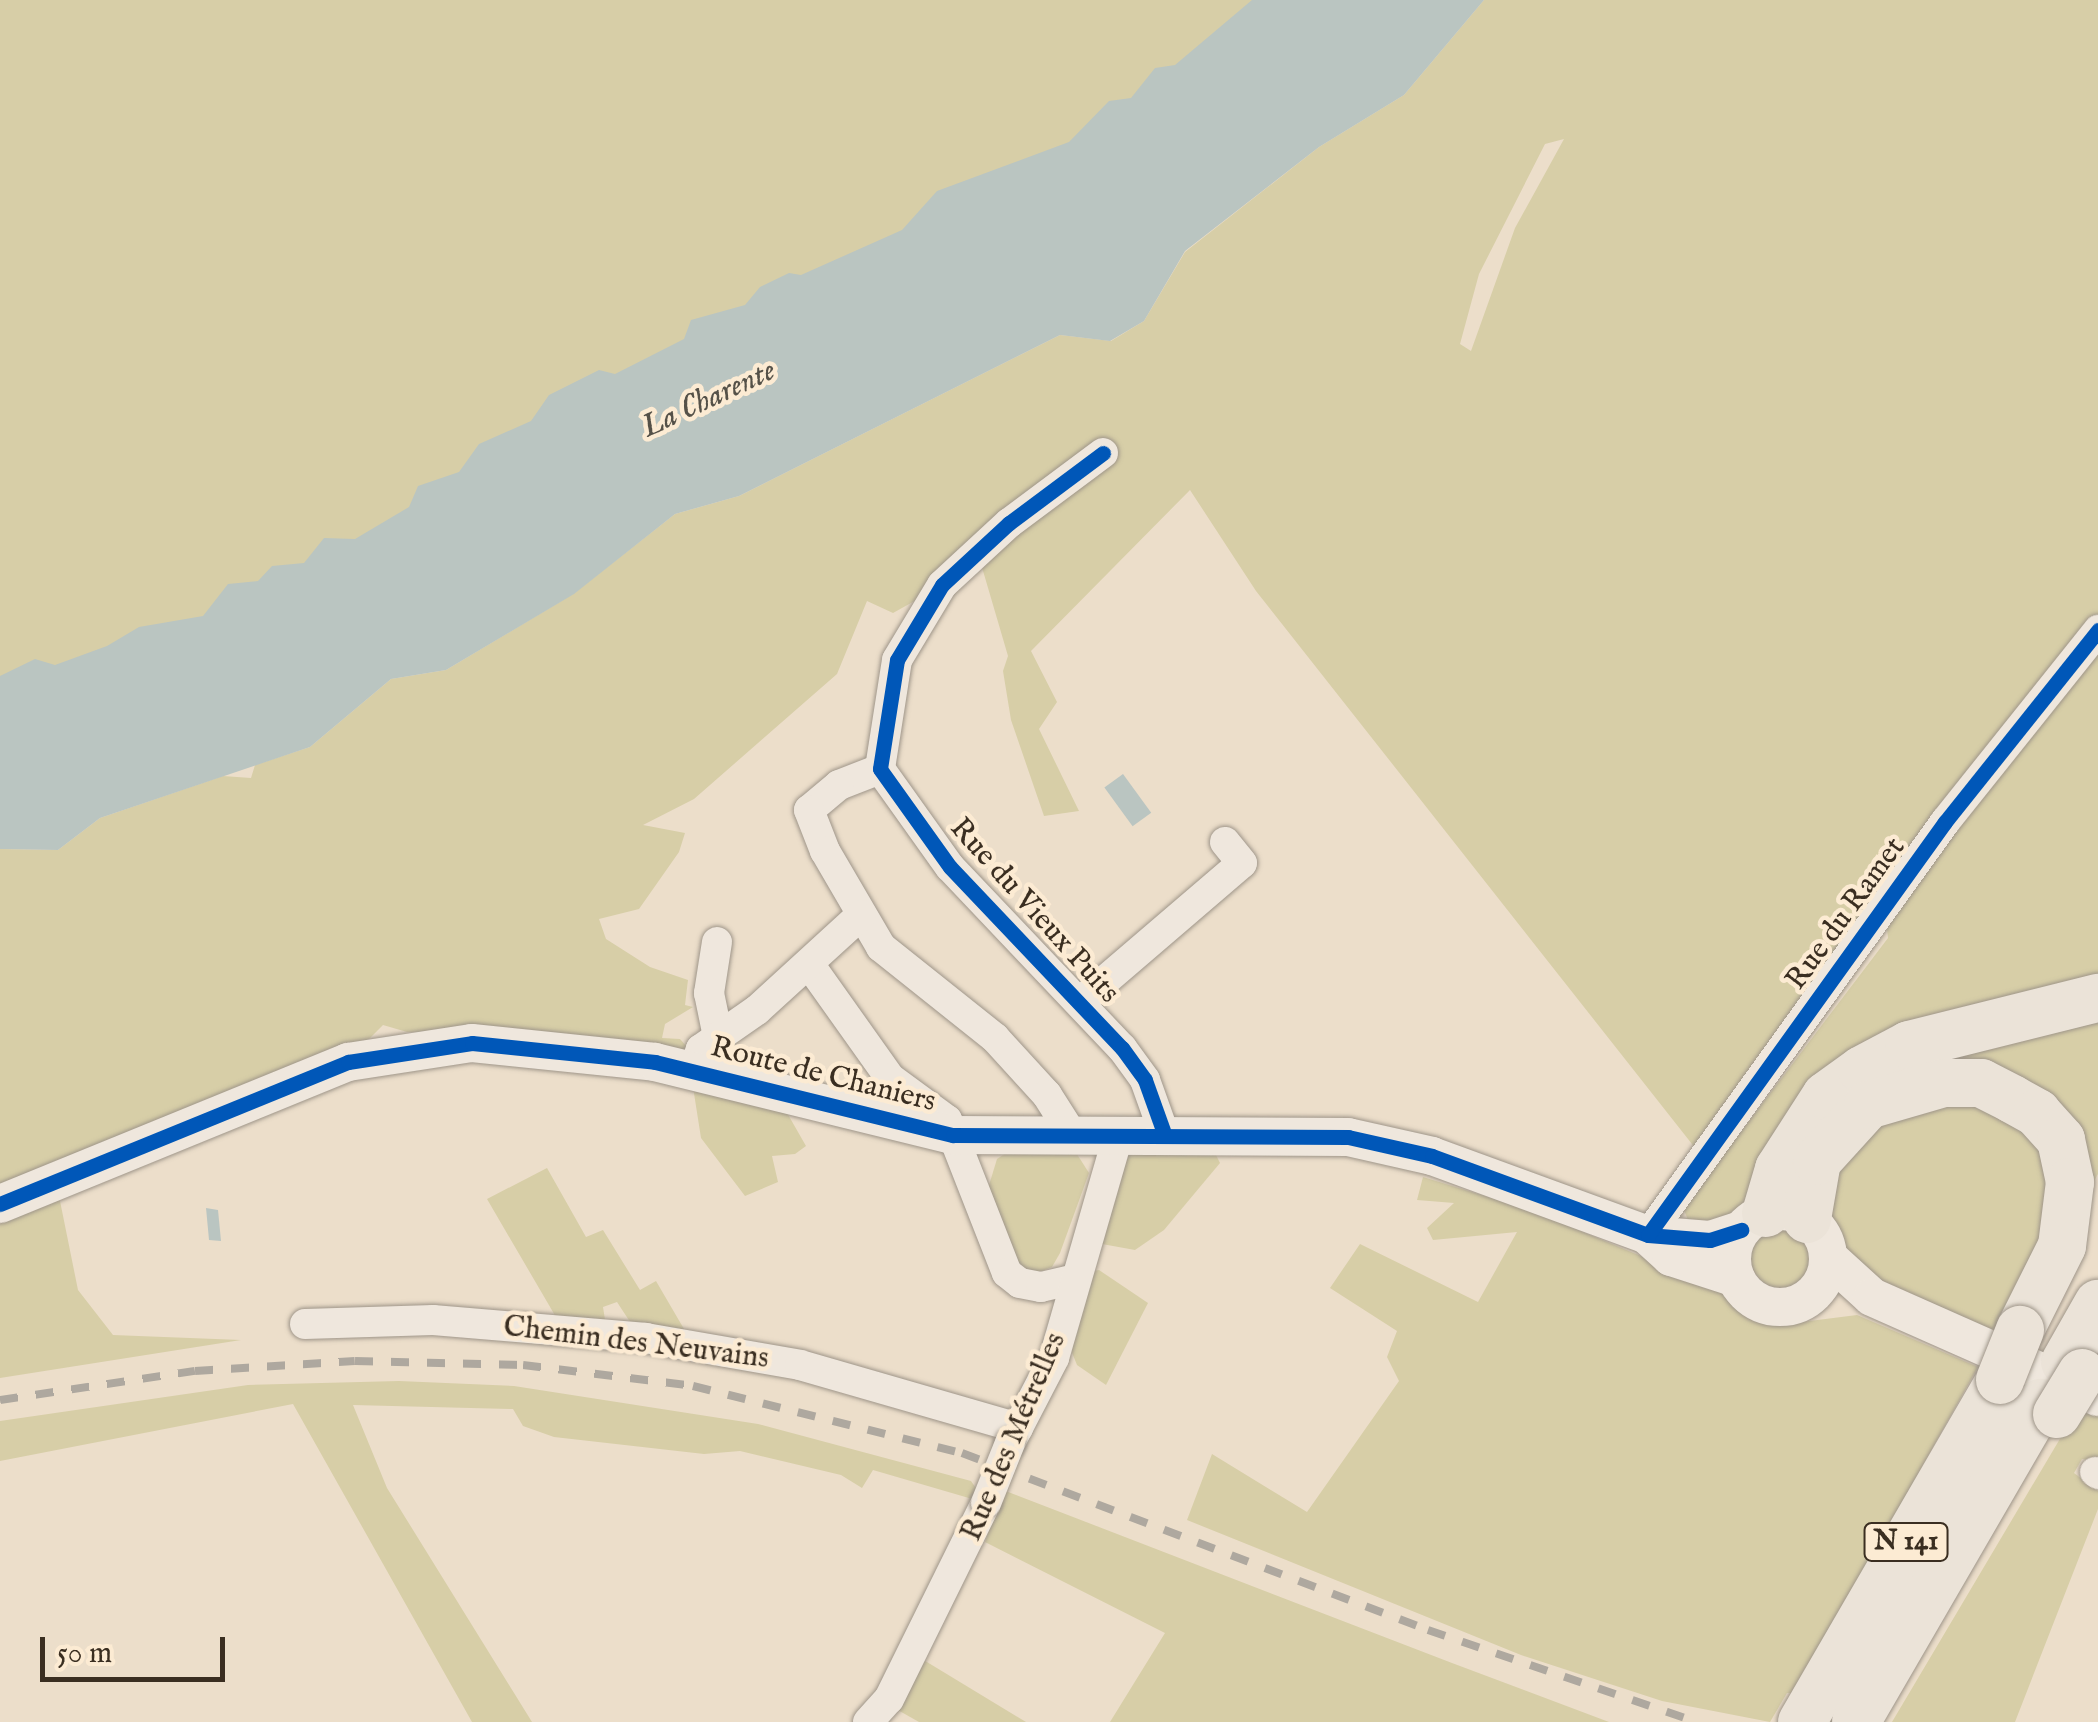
<!DOCTYPE html>
<html>
<head>
<meta charset="utf-8">
<style>
  body { margin:0 }
  #map { position:relative; width:2098px; height:1722px; overflow:hidden; background:#ecdeca; font-family:"IM FELL English",serif }
  div>[style] { position:absolute }
  .green>* { inset:0; background:#d7cea7 }
  .round { border-radius:50% }
  .water>* { inset:0; background:#bac5c1; transform-origin:0 0 }
  .roads { filter:drop-shadow(0 0 2px #9e9589) drop-shadow(0 0 2px #9e9589) }
  .minor>* { height:30px; margin:-15px; padding:0 15px; transform-origin:15px; border-radius:15px; background:#efe7dd }
  .tertiary>* { height:38px; margin:-19px; padding:0 19px; transform-origin:19px; border-radius:19px; background:#efe7dd }
  .tertiary>.ring { margin:-19px; padding:0; box-sizing:content-box; background:none; border:38px solid #efe7dd; border-radius:50% }
  .trunk>* { height:48px; margin:-24px; padding:0 24px; transform-origin:24px; border-radius:24px; background:#ebe3d8 }
  .rail>* { height:8px; margin-top:-4px; transform-origin:0; background:repeating-linear-gradient(90deg,#aea89f 0 18px,transparent 0 36px) }
  .bridges { filter:drop-shadow(0 0 2px #9e9589) drop-shadow(0 0 2px #9e9589) }
  .minor-bridge>* { height:30px; margin:-15px; padding:0 15px; transform-origin:15px; border-radius:15px; background:#efe7dd }
  .trunk-bridge>* { height:48px; margin:-24px; padding:0 24px; transform-origin:24px; border-radius:24px; background:#ebe3d8 }
  .cycleway>* { height:15px; margin:-7.5px; padding:0 7.5px; transform-origin:7.5px; border-radius:7.5px; background:#0057b8 }
  span { translate:-50% -50%; white-space:nowrap; text-align:center; line-height:1.15; -webkit-text-stroke:9px #fcebd3; paint-order:stroke }
  .shield-label span { padding:2px 8px; background:#fcebd3; border:2px solid; border-radius:8px; -webkit-text-stroke-width:0 }
  .shield-label { font-size:28px; color:#3a2e21; font-weight:700 }
  .street-label { font-size:30px; color:#3a2e21 }
  .water-label { font-size:32px; color:#555148; font-style:italic }
  .scale { position:absolute; left:40px; top:1637px; width:185px; height:45px; box-sizing:border-box; border:5px solid #3a2e21; border-top:0; padding-left:12px; font-size:30px; line-height:35px; white-space:nowrap; color:#3a2e21; -webkit-text-stroke:8px #fcebd3; paint-order:stroke }
</style>
</head>
<body>
<div id="map">
  <div class="green">
    <div style="clip-path:polygon(0 0,1308px 0,1149px 124px,249px 602px,0 695px)"></div>
    <div style="clip-path:polygon(evenodd,1484px 0,2098px 0,2098px 980px,1979px 1011px,1747px 1206px,1716px 1221px,1689px 1222px,1683px 1208px,1888px 938px,1885px 910px,1703px 1158px,1256px 591px,1190px 490px,1031px 651px,1057px 702px,1039px 729px,1079px 811px,1044px 816px,1011px 720px,1003px 671px,1008px 656px,981px 564px,893px 613px,867px 601px,837px 674px,694px 799px,643px 825px,685px 833px,679px 852px,639px 909px,599px 919px,606px 939px,650px 967px,688px 980px,685px 1005px,693px 1007px,665px 1024px,662px 1038px,680px 1039px,687px 1047px,681px 1052px,522px 1030px,407px 1032px,383px 1025px,369px 1039px,0 1187px,0 849px,58px 850px,100px 818px,223px 776px,251px 778px,255px 765px,310px 747px,391px 679px,446px 670px,573px 594px,675px 514px,739px 496px,1060px 335px,1111px 341px,1144px 321px,1185px 252px,1319px 147px,1404px 95px,1484px 0,1564px 139px,1515px 228px,1471px 351px,1460px 344px,1479px 274px,1545px 144px,1564px 139px)"></div>
    <div style="clip-path:polygon(2098px 1010px,2098px 1174px,2081px 1204px,1989px 1070px,1901px 1061px)"></div>
    <div style="clip-path:polygon(693px 1087px,786px 1111px,806px 1146px,795px 1154px,772px 1156px,778px 1182px,745px 1196px,701px 1138px)"></div>
    <div style="clip-path:polygon(1947px 1094px,2006px 1110px,2049px 1160px,2054px 1197px,2023px 1285px,1988px 1337px,1917px 1305px,1844px 1257px,1817px 1198px,1854px 1130px)"></div>
    <div style="clip-path:polygon(1009px 1151px,1075px 1151px,1089px 1173px,1060px 1253px,1052px 1267px,1039px 1272px,1019px 1270px,986px 1195px,997px 1159px)"></div>
    <div style="clip-path:polygon(1130px 1151px,1214px 1151px,1220px 1163px,1164px 1230px,1135px 1250px,1102px 1244px,1119px 1164px)"></div>
    <div style="clip-path:polygon(547px 1168px,586px 1237px,603px 1230px,640px 1290px,656px 1281px,691px 1341px,636px 1331px,617px 1302px,603px 1307px,606px 1326px,560px 1324px,487px 1199px)"></div>
    <div style="clip-path:polygon(1423px 1177px,1530px 1210px,1713px 1286px,1753px 1321px,1777px 1325px,1857px 1315px,1978px 1367px,1795px 1693px,1787px 1693px,1770px 1722px,1662px 1701px,1521px 1655px,1187px 1520px,1212px 1454px,1307px 1512px,1399px 1381px,1387px 1357px,1397px 1331px,1330px 1288px,1360px 1244px,1478px 1302px,1517px 1232px,1433px 1240px,1427px 1228px,1454px 1203px,1417px 1200px)"></div>
    <div style="clip-path:polygon(59px 1196px,78px 1290px,113px 1335px,241px 1340px,0 1378px,0 1218px)"></div>
    <div class="round" style="left:1751px;top:1230px;width:58px;height:58px"></div>
    <div style="clip-path:polygon(1099px 1270px,1148px 1303px,1106px 1385px,1077px 1365px,1071px 1350px,1093px 1271px)"></div>
    <div style="clip-path:polygon(399px 1381px,514px 1386px,758px 1424px,971px 1481px,986px 1503px,873px 1470px,862px 1488px,841px 1475px,740px 1451px,704px 1454px,554px 1437px,523px 1426px,513px 1409px,353px 1405px,387px 1488px,532px 1722px,472px 1722px,293px 1404px,0 1461px,0 1421px,248px 1385px)"></div>
    <div style="clip-path:polygon(2080px 1405px,2098px 1413px,2098px 1461px,2082px 1459px,2074px 1473px,2098px 1491px,2098px 1509px,2015px 1722px,1892px 1722px)"></div>
    <div style="clip-path:polygon(1003px 1490px,1452px 1663px,1609px 1722px,1110px 1722px,1165px 1633px,985px 1542px)"></div>
    <div style="clip-path:polygon(922px 1659px,1026px 1722px,919px 1722px,896px 1709px)"></div>
  </div>
  <div class="water">
    <div style="clip-path:polygon(1252px 0,1484px 0,1404px 95px,1319px 147px,1185px 251px,1144px 321px,1110px 341px,1060px 335px,739px 496px,675px 514px,574px 594px,446px 670px,391px 679px,310px 747px,100px 818px,58px 850px,0 849px,0 676px,35px 659px,55px 665px,107px 646px,139px 627px,203px 616px,228px 584px,258px 581px,272px 566px,304px 563px,324px 538px,355px 539px,409px 507px,418px 486px,459px 472px,479px 444px,531px 421px,549px 395px,599px 370px,615px 374px,684px 339px,691px 320px,745px 305px,760px 287px,789px 273px,801px 275px,902px 230px,937px 191px,1069px 142px,1109px 101px,1131px 98px,1155px 68px,1175px 65px)"></div>
    <div style="left:1123px;top:774px;width:48px;height:23px;rotate:54deg"></div>
    <div style="clip-path:polygon(206px 1208px,218px 1210px,221px 1241px,209px 1240px)"></div>
  </div>
  <div class="roads">
    <div class="minor">
      <div style="left:1103px;top:453px;width:117px;rotate:143.3deg"></div>
      <div style="left:1009px;top:523px;width:91px;rotate:137.2deg"></div>
      <div style="left:942px;top:585px;width:87px;rotate:121deg"></div>
      <div style="left:897px;top:660px;width:110px;rotate:98.9deg"></div>
      <div style="left:880px;top:769px;width:120px;rotate:54.5deg"></div>
      <div style="left:950px;top:867px;width:250px;rotate:46.5deg"></div>
      <div style="left:1122px;top:1048px;width:39px;rotate:54deg"></div>
      <div style="left:1145px;top:1080px;width:56px;rotate:70.3deg"></div>
      <div style="left:880px;top:769px;width:44px;rotate:158.7deg"></div>
      <div style="left:839px;top:785px;width:39px;rotate:140deg"></div>
      <div style="left:809px;top:810px;width:44px;rotate:68.7deg"></div>
      <div style="left:825px;top:851px;width:111px;rotate:59.7deg"></div>
      <div style="left:881px;top:947px;width:146px;rotate:38.6deg"></div>
      <div style="left:995px;top:1038px;width:77px;rotate:47.6deg"></div>
      <div style="left:1047px;top:1095px;width:49px;rotate:57.6deg"></div>
      <div style="left:717px;top:942px;width:52px;rotate:98.9deg"></div>
      <div style="left:709px;top:993px;width:45px;rotate:78.4deg"></div>
      <div style="left:809px;top:964px;width:140px;rotate:54.6deg"></div>
      <div style="left:890px;top:1078px;width:71px;rotate:36.4deg"></div>
      <div style="left:947px;top:1120px;width:164px;rotate:68.6deg"></div>
      <div style="left:1007px;top:1273px;width:16px;rotate:38deg"></div>
      <div style="left:1020px;top:1283px;width:21px;rotate:11deg"></div>
      <div style="left:1041px;top:1287px;width:35px;rotate:-13deg"></div>
      <div style="left:1080px;top:1002px;width:213px;rotate:-40.6deg"></div>
      <div style="left:1242px;top:863px;width:27px;rotate:-129deg"></div>
      <div style="left:694px;top:1070px;width:22px;rotate:-72deg"></div>
      <div style="left:701px;top:1049px;width:68px;rotate:-34.9deg"></div>
      <div style="left:757px;top:1010px;width:141px;rotate:-42.4deg"></div>
      <div style="left:1648px;top:1235px;width:509px;rotate:-54.28deg"></div>
      <div style="left:1945px;top:822px;width:246px;rotate:-51.4deg"></div>
      <div style="left:305px;top:1324px;width:128px;rotate:-1.8deg"></div>
      <div style="left:433px;top:1320px;width:214px;rotate:4.8deg"></div>
      <div style="left:646px;top:1338px;width:156px;rotate:9.9deg"></div>
      <div style="left:800px;top:1365px;width:227px;rotate:16.1deg"></div>
      <div style="left:1010px;top:1443px;width:96px;rotate:-62.6deg"></div>
      <div style="left:1054px;top:1358px;width:234px;rotate:-73.9deg"></div>
      <div style="left:2095px;top:1472px;width:4px;rotate:34deg"></div>
      <div style="left:868px;top:1722px;width:31px;rotate:-48deg"></div>
      <div style="left:889px;top:1699px;width:219px;rotate:-63.7deg"></div>
    </div>
    <div class="tertiary">
      <div style="left:0;top:1204px;width:376px;rotate:-22.2deg"></div>
      <div style="left:348px;top:1062px;width:125px;rotate:-8.7deg"></div>
      <div style="left:472px;top:1043px;width:184px;rotate:5.9deg"></div>
      <div style="left:655px;top:1062px;width:307px;rotate:13.8deg"></div>
      <div style="left:953px;top:1135px;width:395px;rotate:0.3deg"></div>
      <div style="left:1348px;top:1137px;width:86px;rotate:12.7deg"></div>
      <div style="left:1432px;top:1156px;width:230px;rotate:20.1deg"></div>
      <div style="left:1648px;top:1235px;width:62px;rotate:4.6deg"></div>
      <div style="left:1710px;top:1240px;width:33px;rotate:-18deg"></div>
      <div class="ring" style="left:1732px;top:1211px;width:58px;height:58px"></div>
      <div style="left:1649px;top:1237px;width:30px;rotate:42deg"></div>
      <div style="left:1671px;top:1257px;width:68px;rotate:17.9deg"></div>
      <div style="left:1828px;top:1257px;width:59px;rotate:42.3deg"></div>
      <div style="left:1872px;top:1297px;width:247px;rotate:23.9deg"></div>
    </div>
    <div class="trunk">
      <div style="left:1766px;top:1213px;width:46px;rotate:-73.5deg"></div>
      <div style="left:1779px;top:1169px;width:87px;rotate:-57.2deg"></div>
      <div style="left:1826px;top:1096px;width:44px;rotate:-35.8deg"></div>
      <div style="left:1862px;top:1070px;width:53px;rotate:-28deg"></div>
      <div style="left:1909px;top:1045px;width:195px;rotate:-14deg"></div>
      <div style="left:1807px;top:1219px;width:59px;rotate:-80.2deg"></div>
      <div style="left:1817px;top:1161px;width:76px;rotate:-47.7deg"></div>
      <div style="left:1868px;top:1105px;width:78px;rotate:-16.3deg"></div>
      <div style="left:1943px;top:1083px;width:38px"></div>
      <div style="left:1981px;top:1083px;width:35px;rotate:27deg"></div>
      <div style="left:2012px;top:1099px;width:29px;rotate:29deg"></div>
      <div style="left:2037px;top:1113px;width:36px;rotate:48deg"></div>
      <div style="left:2061px;top:1140px;width:43px;rotate:77.9deg"></div>
      <div style="left:2070px;top:1182px;width:64px;rotate:97.1deg"></div>
      <div style="left:2062px;top:1246px;width:94px;rotate:116.6deg"></div>
      <div style="left:2065px;top:1362px;width:67px;rotate:-60.4deg"></div>
      <div style="left:1802px;top:1722px;width:395px;rotate:-59.9deg"></div>
      <div style="left:1856px;top:1722px;width:369px;rotate:-59.9deg"></div>
    </div>
  </div>
  <div class="rail">
    <div style="left:0;top:1400px;width:197px;rotate:-8.5deg"></div>
    <div style="left:195px;top:1371px;width:160px;rotate:-3.6deg"></div>
    <div style="left:355px;top:1361px;width:168px;rotate:1.4deg"></div>
    <div style="left:523px;top:1365px;width:171px;rotate:7deg"></div>
    <div style="left:693px;top:1386px;width:277px;rotate:14deg"></div>
    <div style="left:962px;top:1453px;width:498px;rotate:20.8deg"></div>
    <div style="left:1428px;top:1630px;width:284px;rotate:18.9deg"></div>
  </div>
  <div class="bridges">
    <div class="minor-bridge">
      <div style="left:986px;top:1503px;width:65px;rotate:-68.2deg"></div>
    </div>
    <div class="trunk-bridge">
      <div style="left:2000px;top:1380px;width:54px;rotate:-68.2deg"></div>
      <div style="left:2057px;top:1414px;width:48px;rotate:-58.6deg"></div>
    </div>
  </div>
  <div class="cycleway">
    <div style="left:1103px;top:453px;width:117px;rotate:143.3deg"></div>
    <div style="left:1009px;top:523px;width:91px;rotate:137.2deg"></div>
    <div style="left:942px;top:585px;width:87px;rotate:121deg"></div>
    <div style="left:897px;top:660px;width:110px;rotate:98.9deg"></div>
    <div style="left:880px;top:769px;width:120px;rotate:54.5deg"></div>
    <div style="left:950px;top:867px;width:250px;rotate:46.5deg"></div>
    <div style="left:1122px;top:1048px;width:39px;rotate:54deg"></div>
    <div style="left:1145px;top:1080px;width:56px;rotate:70.3deg"></div>
    <div style="left:0;top:1204px;width:376px;rotate:-22.2deg"></div>
    <div style="left:348px;top:1062px;width:125px;rotate:-8.7deg"></div>
    <div style="left:472px;top:1043px;width:184px;rotate:5.9deg"></div>
    <div style="left:655px;top:1062px;width:307px;rotate:13.8deg"></div>
    <div style="left:953px;top:1135px;width:395px;rotate:0.3deg"></div>
    <div style="left:1348px;top:1137px;width:86px;rotate:12.7deg"></div>
    <div style="left:1432px;top:1156px;width:230px;rotate:20.1deg"></div>
    <div style="left:1648px;top:1235px;width:62px;rotate:4.6deg"></div>
    <div style="left:1710px;top:1240px;width:33px;rotate:-18deg"></div>
    <div style="left:1648px;top:1235px;width:509px;rotate:-54.28deg"></div>
    <div style="left:1945px;top:822px;width:246px;rotate:-51.4deg"></div>
  </div>
  <div class="shield-label">
    <span style="left:1906px;top:1542px">N 141</span>
  </div>
  <div class="street-label">
    <span style="left:1034px;top:911px;rotate:48deg">Rue du Vieux Puits</span>
    <span style="left:1846px;top:914px;rotate:-54deg">Rue du Ramet</span>
    <span style="left:823px;top:1075px;rotate:14deg">Route de Chaniers</span>
    <span style="left:636px;top:1343px;rotate:7deg">Chemin des Neuvains</span>
    <span style="left:1014px;top:1437px;rotate:-67deg">Rue des Métrelles</span>
  </div>
  <div class="water-label">
    <span style="left:709px;top:400px;rotate:-25deg">La Charente</span>
  </div>
  <div class="scale">50 m</div>
</div>
</body>
</html>
